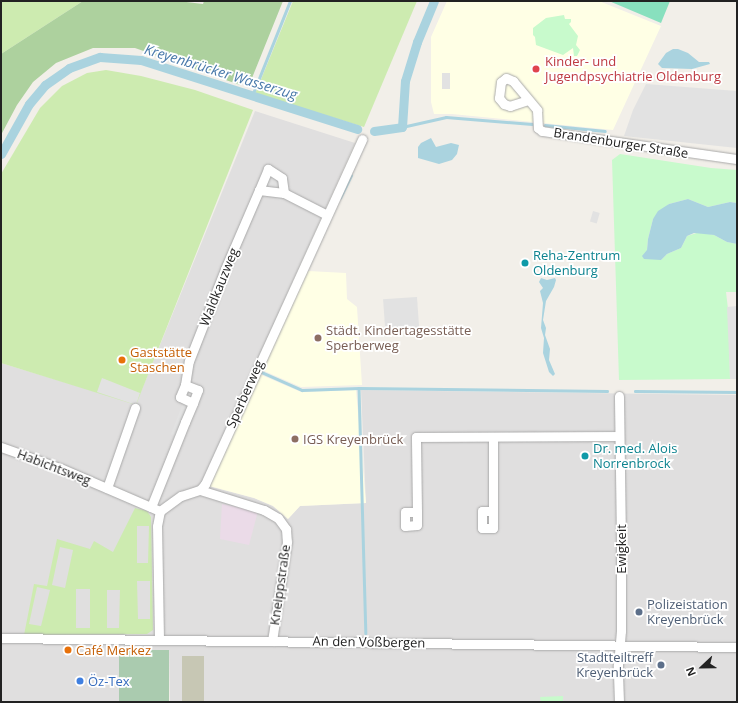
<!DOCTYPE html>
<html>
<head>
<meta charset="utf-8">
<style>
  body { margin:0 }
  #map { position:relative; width:738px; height:703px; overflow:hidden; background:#f2efe9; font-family:"Open Sans",sans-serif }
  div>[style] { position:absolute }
  .residential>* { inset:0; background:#e0dfdf }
  .industrial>* { inset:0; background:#ebdbe8 }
  .education>* { inset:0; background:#ffffe5 }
  .construction>* { inset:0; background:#c7c7b4; transform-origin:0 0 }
  .grass>* { inset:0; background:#cdebb0 }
  .forest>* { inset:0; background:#add19e }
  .cemetery>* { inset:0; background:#aacbaf; transform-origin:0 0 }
  .park>* { inset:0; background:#c8facc }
  .pitch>* { inset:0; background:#88e0be }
  .parking>* { inset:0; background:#e2e2e2; transform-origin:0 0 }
  .water>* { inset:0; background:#aad3df }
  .stream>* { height:2.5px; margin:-1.25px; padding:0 1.25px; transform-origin:1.25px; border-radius:1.25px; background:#aad3df }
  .canal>* { height:9px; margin:-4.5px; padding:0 4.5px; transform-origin:4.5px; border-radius:4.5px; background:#aad3df }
  .roads { filter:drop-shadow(0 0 1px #a9a9a9) drop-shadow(0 0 1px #a9a9a9) }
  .minor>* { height:9px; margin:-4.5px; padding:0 4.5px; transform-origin:4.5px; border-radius:4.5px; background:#fff }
  .dots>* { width:11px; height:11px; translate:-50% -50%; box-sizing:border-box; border:2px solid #fff; border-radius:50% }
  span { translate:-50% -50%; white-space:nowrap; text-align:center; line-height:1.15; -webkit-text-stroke:3.5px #fff; paint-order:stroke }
  .health-label { font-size:13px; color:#be3a42 }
  .left { translate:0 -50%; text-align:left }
  .street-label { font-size:13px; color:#222 }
  .culture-label { font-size:13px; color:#0d838f }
  .education-label { font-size:13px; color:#785e54 }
  .food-label { font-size:13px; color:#c56008 }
  .service-label { font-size:13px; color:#4e5e75 }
  .right { translate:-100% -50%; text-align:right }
  .shop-label { font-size:13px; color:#366cbe }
  .water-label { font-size:14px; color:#4a7aab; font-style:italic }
  .frame { position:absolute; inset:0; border:2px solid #222; pointer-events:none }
  .north { position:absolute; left:682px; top:647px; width:40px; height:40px; -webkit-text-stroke:3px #fff; paint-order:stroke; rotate:248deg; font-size:11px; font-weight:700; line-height:16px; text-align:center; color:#222 }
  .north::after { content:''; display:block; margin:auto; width:14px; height:18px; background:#222; clip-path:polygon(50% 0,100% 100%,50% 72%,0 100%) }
</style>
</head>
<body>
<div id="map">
  <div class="residential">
    <div style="clip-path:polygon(255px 111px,355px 143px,246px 385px,209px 486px,254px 498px,273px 506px,288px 519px,300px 506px,366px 503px,361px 390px,737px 395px,737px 702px,170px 702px,169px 650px,119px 650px,120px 702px,1px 702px,1px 363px,136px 404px)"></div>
  </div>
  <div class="industrial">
    <div style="clip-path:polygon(222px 504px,258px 511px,249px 545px,220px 539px)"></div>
  </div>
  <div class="education">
    <div style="clip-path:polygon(447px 1px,599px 1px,661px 26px,613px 130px,452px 114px,434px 114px,431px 102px,431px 37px)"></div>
    <div style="clip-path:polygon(308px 271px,346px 273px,347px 299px,357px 307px,362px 385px,301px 387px,262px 370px)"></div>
    <div style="clip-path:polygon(259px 374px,301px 392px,356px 390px,366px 503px,300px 506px,288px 519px,273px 506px,254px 498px,209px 486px)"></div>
  </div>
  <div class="construction">
    <div style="left:182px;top:656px;width:22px;height:45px"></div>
  </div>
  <div class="grass">
    <div style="clip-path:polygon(1px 1px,83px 1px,1px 54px)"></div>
    <div style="clip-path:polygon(293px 1px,417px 1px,364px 127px,255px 94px)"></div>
    <div style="clip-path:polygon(106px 70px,141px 76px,195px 90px,253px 110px,136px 405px,1px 363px,1px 174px,40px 108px,62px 86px,87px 73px)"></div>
    <div style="clip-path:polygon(evenodd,135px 508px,147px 511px,151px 517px,153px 630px,147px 634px,24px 635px,34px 584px,47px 586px,57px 539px,90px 549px,94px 541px,113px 552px,135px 508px,137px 526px,149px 526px,148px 563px,137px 563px,137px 526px,135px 508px,60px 547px,73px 550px,65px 588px,52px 585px,60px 547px,135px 508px,137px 581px,150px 581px,150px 619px,138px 619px,137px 581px,135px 508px,37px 587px,50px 590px,41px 626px,29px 624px,37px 587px,135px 508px,76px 589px,90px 589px,90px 628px,76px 628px,76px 589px,135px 508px,107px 590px,120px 590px,119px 628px,107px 628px,107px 590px)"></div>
  </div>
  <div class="forest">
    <div style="clip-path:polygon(83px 1px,178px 1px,203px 4px,204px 1px,283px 1px,252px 78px,240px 85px,135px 48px,93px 48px,56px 63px,33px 82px,17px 105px,1px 135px,1px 54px)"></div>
  </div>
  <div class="cemetery">
    <div style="left:119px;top:650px;width:50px;height:52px"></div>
  </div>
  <div class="park">
    <div style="clip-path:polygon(564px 15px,565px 19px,571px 19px,571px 22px,569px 24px,578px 36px,576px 45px,580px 50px,577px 56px,574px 56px,573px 48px,563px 55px,536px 45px,535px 37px,533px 35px,533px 28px,546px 18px)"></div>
    <div style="clip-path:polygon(620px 154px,711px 168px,737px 170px,737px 203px,730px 202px,708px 207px,688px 199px,669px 204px,653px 219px,648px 239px,647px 250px,661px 260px,667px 254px,681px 248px,687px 236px,700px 232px,714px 235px,727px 242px,737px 244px,737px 292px,726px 292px,729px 317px,730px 379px,619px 380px,612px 160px)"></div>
    <div style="clip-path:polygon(563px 696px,563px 702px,541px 702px,540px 697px)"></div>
  </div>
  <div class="pitch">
    <div style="clip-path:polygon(609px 1px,670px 1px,661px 23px)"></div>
  </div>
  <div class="parking">
    <div style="left:442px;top:73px;width:8px;height:16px"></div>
    <div style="clip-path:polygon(646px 84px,737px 91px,737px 148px,624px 136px,633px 110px)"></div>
    <div style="clip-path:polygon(268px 169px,287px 186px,281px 201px,259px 190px)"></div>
    <div style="left:593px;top:211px;width:7px;height:11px;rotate:16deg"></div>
    <div style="left:417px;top:297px;width:32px;height:34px;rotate:86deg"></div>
    <div style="clip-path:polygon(737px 306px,737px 379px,730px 379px,727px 307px)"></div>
    <div style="clip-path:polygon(102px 378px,140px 393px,136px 405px,97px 392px)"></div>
    <div style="clip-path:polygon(182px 384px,198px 390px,179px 437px,171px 434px,183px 403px,175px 400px)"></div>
  </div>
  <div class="water">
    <div style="clip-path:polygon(673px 49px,678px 49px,688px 53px,699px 62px,709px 62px,710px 64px,692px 69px,662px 68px,658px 64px,666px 53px)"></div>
    <div style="clip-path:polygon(431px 138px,436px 147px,451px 143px,459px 145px,457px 154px,452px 160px,439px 164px,418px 158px,418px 147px,421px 143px)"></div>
    <div style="clip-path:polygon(688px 199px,708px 207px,730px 202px,737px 203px,737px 244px,727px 242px,714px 235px,694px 233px,687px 236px,681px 248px,667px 254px,661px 260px,644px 259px,642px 256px,647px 250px,648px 239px,653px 219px,658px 211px,669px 204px)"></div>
    <div style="clip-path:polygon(541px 278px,547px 280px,555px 278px,556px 280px,554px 287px,546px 301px,543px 320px,546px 328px,545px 335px,550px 349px,549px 360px,555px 374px,553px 376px,549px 372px,543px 353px,544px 338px,541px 328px,543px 303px,540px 291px,543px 288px,539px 282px)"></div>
  </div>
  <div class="stream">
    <div style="left:252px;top:96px;width:102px;rotate:-68.2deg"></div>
    <div style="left:545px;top:125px;width:60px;rotate:5.7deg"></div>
    <div style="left:402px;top:127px;width:45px;rotate:-12.8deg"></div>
    <div style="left:446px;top:117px;width:86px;rotate:4.7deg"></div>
    <div style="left:340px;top:198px;width:25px;rotate:-64deg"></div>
    <div style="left:259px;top:371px;width:47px;rotate:23.8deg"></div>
    <div style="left:302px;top:390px;width:57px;rotate:-2deg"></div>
    <div style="left:359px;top:388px;width:245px;rotate:88.4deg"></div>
    <div style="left:359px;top:388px;width:248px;rotate:0.7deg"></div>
    <div style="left:635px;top:391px;width:102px;rotate:0.6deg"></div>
  </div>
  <div class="canal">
    <div style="left:374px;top:131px;width:28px;rotate:-8deg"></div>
    <div style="left:402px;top:127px;width:46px;rotate:-86.3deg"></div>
    <div style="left:405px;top:81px;width:41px;rotate:-72.9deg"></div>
    <div style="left:417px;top:42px;width:44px;rotate:-67.5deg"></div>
    <div style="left:1px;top:154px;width:57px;rotate:-60.8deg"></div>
    <div style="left:29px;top:104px;width:25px;rotate:-50deg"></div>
    <div style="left:45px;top:85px;width:29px;rotate:-35deg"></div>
    <div style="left:69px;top:68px;width:33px;rotate:-20deg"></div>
    <div style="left:100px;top:57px;width:41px;rotate:4.2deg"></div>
    <div style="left:141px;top:60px;width:227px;rotate:17.7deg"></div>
  </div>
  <div class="roads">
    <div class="minor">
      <div style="left:528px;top:100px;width:19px;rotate:162deg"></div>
      <div style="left:510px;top:106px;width:6px;rotate:-162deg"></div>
      <div style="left:504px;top:104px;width:8px;rotate:-130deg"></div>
      <div style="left:499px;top:98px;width:16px;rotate:-83deg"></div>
      <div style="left:501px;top:82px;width:6px;rotate:-39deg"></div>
      <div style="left:506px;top:78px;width:8px;rotate:23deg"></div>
      <div style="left:513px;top:81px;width:38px;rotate:50deg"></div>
      <div style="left:537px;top:110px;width:18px;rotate:87deg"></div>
      <div style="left:538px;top:128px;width:5px;rotate:37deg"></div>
      <div style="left:542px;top:131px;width:197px;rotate:8.2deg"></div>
      <div style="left:284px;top:193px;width:15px;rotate:-98deg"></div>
      <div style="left:282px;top:178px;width:17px;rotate:-147deg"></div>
      <div style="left:268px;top:169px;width:23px;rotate:113deg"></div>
      <div style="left:259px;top:190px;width:25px;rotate:7deg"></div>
      <div style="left:284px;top:193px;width:48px;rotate:27.1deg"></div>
      <div style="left:185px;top:385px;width:24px;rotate:-81deg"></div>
      <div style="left:189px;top:361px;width:99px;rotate:-68.6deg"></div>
      <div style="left:225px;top:269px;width:86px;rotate:-66.7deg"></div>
      <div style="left:493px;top:437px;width:91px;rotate:90deg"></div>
      <div style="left:493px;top:528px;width:11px;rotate:180deg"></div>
      <div style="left:482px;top:528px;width:17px;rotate:-90deg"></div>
      <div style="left:482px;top:511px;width:11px"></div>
      <div style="left:1px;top:447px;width:63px;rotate:19.6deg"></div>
      <div style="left:60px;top:468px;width:109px;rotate:23.3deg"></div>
      <div style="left:107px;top:488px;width:85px;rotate:-70.7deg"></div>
      <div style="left:200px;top:490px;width:67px;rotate:17.4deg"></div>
      <div style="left:264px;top:510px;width:16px;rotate:30deg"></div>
      <div style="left:278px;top:518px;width:14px;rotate:54deg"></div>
      <div style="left:286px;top:529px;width:13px;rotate:86deg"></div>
      <div style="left:287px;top:542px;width:100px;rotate:98.6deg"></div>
      <div style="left:151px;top:507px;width:92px;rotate:-68.2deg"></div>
      <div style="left:185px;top:422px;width:21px;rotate:-67deg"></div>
      <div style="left:193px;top:403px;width:14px;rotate:-69deg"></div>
      <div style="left:198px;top:390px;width:14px;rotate:-159deg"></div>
      <div style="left:185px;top:385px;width:13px;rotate:113deg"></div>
      <div style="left:180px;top:397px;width:14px;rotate:25deg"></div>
      <div style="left:417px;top:512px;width:12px;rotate:180deg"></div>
      <div style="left:405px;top:512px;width:14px;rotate:90deg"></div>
      <div style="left:405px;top:526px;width:12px;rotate:-5deg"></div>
      <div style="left:417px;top:525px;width:13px;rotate:-90deg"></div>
      <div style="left:417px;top:512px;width:75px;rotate:-90.8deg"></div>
      <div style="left:416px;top:437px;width:203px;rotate:-0.3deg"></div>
      <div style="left:1px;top:638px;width:736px;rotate:0.7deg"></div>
      <div style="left:159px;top:639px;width:113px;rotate:-91deg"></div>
      <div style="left:157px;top:526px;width:15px;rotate:-79deg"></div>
      <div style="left:160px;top:511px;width:26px;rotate:-36deg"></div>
      <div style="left:181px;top:496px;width:20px;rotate:-18deg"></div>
      <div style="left:200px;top:490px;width:8px;rotate:-50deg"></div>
      <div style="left:205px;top:484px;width:379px;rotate:-65.5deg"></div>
      <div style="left:619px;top:702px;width:37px;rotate:-92deg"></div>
      <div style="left:618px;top:665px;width:34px;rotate:-85deg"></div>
      <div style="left:621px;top:631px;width:89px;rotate:-90deg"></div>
      <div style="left:621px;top:542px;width:146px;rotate:-90.8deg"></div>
    </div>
  </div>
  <div class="dots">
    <div style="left:536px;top:69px;background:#e0444e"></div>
    <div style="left:525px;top:263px;background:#0f9aa8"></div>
    <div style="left:318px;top:338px;background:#8d6e63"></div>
    <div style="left:122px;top:360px;background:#e8710a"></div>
    <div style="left:295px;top:439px;background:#8d6e63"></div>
    <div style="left:585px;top:456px;background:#0f9aa8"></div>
    <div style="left:639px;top:612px;background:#5c6f8a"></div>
    <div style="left:68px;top:650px;background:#e8710a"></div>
    <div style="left:661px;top:665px;background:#5c6f8a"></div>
    <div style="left:80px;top:681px;background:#3f7fe0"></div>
  </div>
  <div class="health-label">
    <span class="left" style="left:545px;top:69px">Kinder- und<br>Jugendpsychiatrie Oldenburg</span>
  </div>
  <div class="street-label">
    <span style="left:621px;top:143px;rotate:9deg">Brandenburger Straße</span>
    <span style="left:219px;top:287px;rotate:-68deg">Waldkauzweg</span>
    <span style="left:245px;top:394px;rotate:-66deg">Sperberweg</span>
    <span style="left:54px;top:467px;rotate:21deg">Habichtsweg</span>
    <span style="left:621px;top:549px;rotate:-90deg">Ewigkeit</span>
    <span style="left:280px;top:585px;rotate:-82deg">Kneippstraße</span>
    <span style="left:369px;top:642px;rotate:1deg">An den Voßbergen</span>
  </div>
  <div class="culture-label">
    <span class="left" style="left:533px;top:263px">Reha-Zentrum<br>Oldenburg</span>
    <span class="left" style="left:593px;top:456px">Dr. med. Alois<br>Norrenbrock</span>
  </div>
  <div class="education-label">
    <span class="left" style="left:326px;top:338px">Städt. Kindertagesstätte<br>Sperberweg</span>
    <span class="left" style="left:303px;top:439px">IGS Kreyenbrück</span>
  </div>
  <div class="food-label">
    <span class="left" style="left:130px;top:360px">Gaststätte<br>Staschen</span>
    <span class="left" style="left:76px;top:650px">Café Merkez</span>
  </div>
  <div class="service-label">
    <span class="left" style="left:647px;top:612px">Polizeistation<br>Kreyenbrück</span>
    <span class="right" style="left:653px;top:665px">Stadtteiltreff<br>Kreyenbrück</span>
  </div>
  <div class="shop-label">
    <span class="left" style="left:88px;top:681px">Öz-Tex</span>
  </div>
  <div class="water-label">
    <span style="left:221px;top:72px;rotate:17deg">Kreyenbrücker Wasserzug</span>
  </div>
  <div class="frame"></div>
  <div class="north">N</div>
</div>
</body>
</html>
